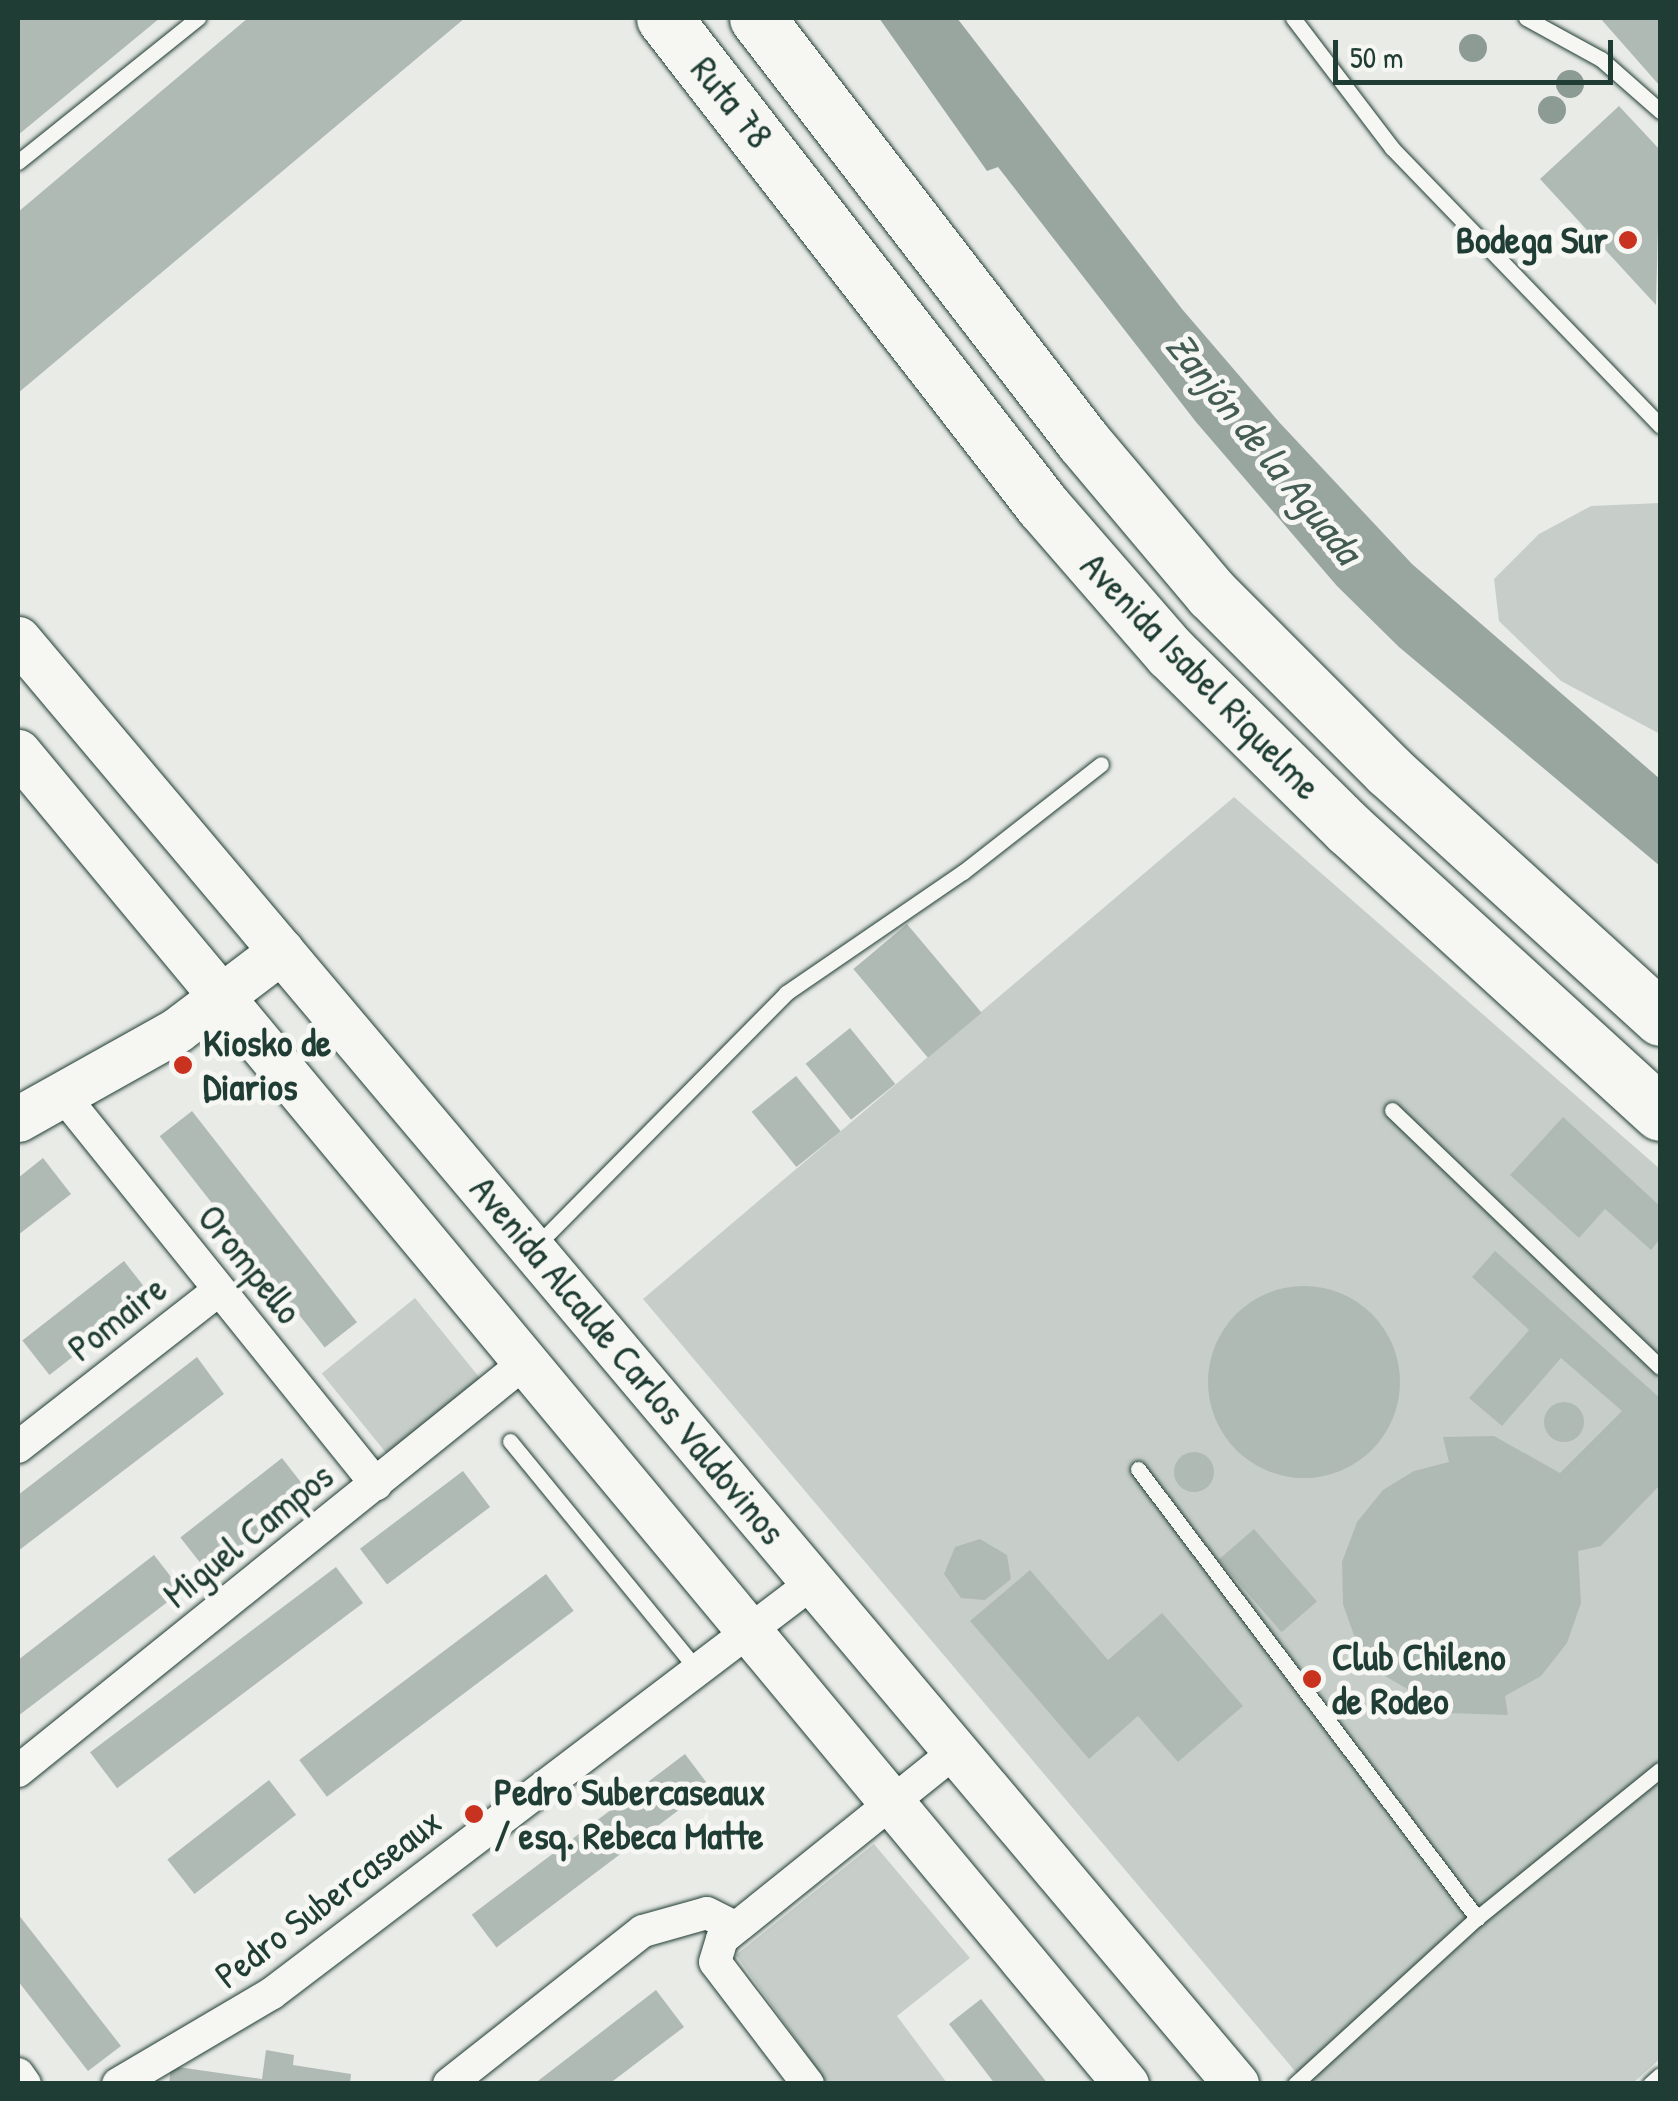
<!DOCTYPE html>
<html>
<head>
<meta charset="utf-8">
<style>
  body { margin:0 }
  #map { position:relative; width:1678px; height:2101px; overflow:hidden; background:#e9ebe7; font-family:"Patrick Hand",sans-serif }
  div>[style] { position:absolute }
  .green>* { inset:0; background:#c7cec9; transform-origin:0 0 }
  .water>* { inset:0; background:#99a6a0 }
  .building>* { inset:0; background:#b0bab5; transform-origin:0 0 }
  .round { border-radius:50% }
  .roads { filter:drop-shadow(0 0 2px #1f3d34) drop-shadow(0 0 2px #1f3d34) }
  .lane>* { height:15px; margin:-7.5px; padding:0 7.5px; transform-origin:7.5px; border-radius:7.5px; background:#f6f6f2 }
  .street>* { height:32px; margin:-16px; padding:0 16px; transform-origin:16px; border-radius:16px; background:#f6f6f2 }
  .secondary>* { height:45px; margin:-22.5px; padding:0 22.5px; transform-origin:22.5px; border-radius:22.5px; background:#f6f6f2 }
  .highway>* { height:55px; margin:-27.5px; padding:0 27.5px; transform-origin:27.5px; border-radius:27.5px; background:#f6f6f2 }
  .trees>* { width:28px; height:28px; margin:-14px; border-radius:50%; background:#8d9b95 }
  .dots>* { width:28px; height:28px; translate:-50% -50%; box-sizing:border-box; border:5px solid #f6f6f2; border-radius:50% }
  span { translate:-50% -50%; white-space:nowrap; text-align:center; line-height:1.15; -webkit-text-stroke:10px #f6f6f2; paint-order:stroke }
  .street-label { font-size:38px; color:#1f3d34 }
  .poi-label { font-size:38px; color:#1f3d34; font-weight:700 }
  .right { translate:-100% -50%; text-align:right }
  .left { translate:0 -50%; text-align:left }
  .water-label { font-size:40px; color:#445c54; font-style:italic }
  .frame { position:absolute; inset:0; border:20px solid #1f3d34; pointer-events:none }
  .scale { position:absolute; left:1333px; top:40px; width:280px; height:45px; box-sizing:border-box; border:5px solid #1f3d34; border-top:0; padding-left:12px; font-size:30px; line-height:35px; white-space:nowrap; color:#1f3d34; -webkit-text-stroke:8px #f6f6f2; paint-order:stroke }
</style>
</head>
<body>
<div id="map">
  <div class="green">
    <div style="clip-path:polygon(1660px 503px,1660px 734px,1561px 681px,1499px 621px,1494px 579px,1539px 534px,1591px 506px)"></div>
    <div style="clip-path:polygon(1234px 797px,1660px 1169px,1660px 2059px,1633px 2083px,1305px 2083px,643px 1299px)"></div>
    <div style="left:415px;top:1298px;width:104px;height:120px;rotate:51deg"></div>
    <div style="clip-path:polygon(874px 1844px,970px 1958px,897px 2016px,947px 2083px,827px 2083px,736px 1955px)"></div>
  </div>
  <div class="water">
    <div style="clip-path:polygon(879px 18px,957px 18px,1182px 309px,1279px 422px,1412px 564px,1660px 779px,1660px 866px,1399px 647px,1337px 586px,1196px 422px,998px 167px,987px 171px)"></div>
  </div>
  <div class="building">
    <div style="clip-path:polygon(18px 18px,160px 18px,18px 135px)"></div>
    <div style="clip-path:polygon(248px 18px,465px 18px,18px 393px,18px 212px)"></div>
    <div style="clip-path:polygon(1600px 18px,1660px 18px,1660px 86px)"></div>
    <div style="clip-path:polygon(1619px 106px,1660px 150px,1656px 305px,1540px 179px)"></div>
    <div style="left:907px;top:924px;width:116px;height:70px;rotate:50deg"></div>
    <div style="left:850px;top:1028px;width:72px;height:57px;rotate:51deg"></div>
    <div style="left:796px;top:1076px;width:71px;height:57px;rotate:51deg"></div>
    <div style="left:192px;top:1111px;width:268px;height:41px;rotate:52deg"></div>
    <div style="clip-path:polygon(1563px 1117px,1660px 1206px,1660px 1239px,1651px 1250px,1605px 1209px,1579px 1238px,1510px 1175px)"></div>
    <div style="clip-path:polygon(43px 1158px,71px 1194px,18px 1235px,18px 1178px)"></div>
    <div style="clip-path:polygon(1495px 1251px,1660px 1398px,1660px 1485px,1601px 1546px,1578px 1551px,1581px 1603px,1567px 1643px,1541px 1676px,1505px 1696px,1508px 1715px,1416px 1712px,1421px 1697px,1385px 1676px,1357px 1644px,1343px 1604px,1342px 1562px,1357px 1522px,1383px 1490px,1414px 1471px,1449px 1462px,1443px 1437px,1494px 1436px,1560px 1473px,1622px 1411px,1561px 1358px,1502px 1426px,1469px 1398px,1529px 1330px,1472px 1277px)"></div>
    <div style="left:124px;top:1261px;width:44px;height:129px;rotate:52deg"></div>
    <div class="round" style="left:1208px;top:1286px;width:192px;height:192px"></div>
    <div style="clip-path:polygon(197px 1357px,224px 1394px,18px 1551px,18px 1495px)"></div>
    <div class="round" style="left:1544px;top:1402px;width:40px;height:40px"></div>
    <div class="round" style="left:1174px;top:1452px;width:40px;height:40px"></div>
    <div style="left:282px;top:1458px;width:44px;height:129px;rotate:52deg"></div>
    <div style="left:463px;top:1471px;width:45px;height:129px;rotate:53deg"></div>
    <div style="left:1254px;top:1529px;width:96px;height:47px;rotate:49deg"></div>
    <div style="clip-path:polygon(980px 1539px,1007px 1555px,1011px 1579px,985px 1600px,961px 1598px,944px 1574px,955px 1547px)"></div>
    <div style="clip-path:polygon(154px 1555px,182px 1591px,18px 1716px,18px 1660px)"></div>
    <div style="left:336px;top:1567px;width:45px;height:308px;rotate:53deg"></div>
    <div style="clip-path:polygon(1030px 1570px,1108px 1660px,1162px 1613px,1243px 1706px,1178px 1762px,1138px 1716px,1089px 1759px,970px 1621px)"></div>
    <div style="left:546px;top:1574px;width:46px;height:309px;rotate:53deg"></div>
    <div style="left:685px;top:1754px;width:41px;height:267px;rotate:53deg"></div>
    <div style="left:269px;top:1780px;width:44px;height:129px;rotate:52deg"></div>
    <div style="clip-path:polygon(18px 1914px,121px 2046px,88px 2071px,18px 1981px)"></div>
    <div style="clip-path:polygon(656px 1990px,684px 2027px,609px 2084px,534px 2084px)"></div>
    <div style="clip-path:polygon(981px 1999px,1048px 2084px,995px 2084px,949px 2024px)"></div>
    <div style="clip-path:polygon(266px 2050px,294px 2055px,293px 2065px,351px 2074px,350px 2084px,169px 2084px,171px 2066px,262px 2079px)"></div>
  </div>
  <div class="roads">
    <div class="lane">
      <div style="left:1293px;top:18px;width:163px;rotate:52.7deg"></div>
      <div style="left:1392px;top:148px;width:386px;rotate:46deg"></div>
      <div style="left:1526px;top:18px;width:85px;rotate:28.7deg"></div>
      <div style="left:1601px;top:59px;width:79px;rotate:41.4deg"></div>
      <div style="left:18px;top:162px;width:231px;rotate:-38.7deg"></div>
      <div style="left:1392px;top:1110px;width:371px;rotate:43.8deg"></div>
      <div style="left:536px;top:1246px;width:356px;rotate:-45.3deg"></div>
      <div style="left:786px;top:993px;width:214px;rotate:-34.4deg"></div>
      <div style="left:963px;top:872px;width:175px;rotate:-38deg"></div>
      <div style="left:510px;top:1441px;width:292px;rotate:50.7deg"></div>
      <div style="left:1138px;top:1469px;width:563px;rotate:52.95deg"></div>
      <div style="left:1295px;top:2084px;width:246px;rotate:-42.4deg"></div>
      <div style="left:1477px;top:1918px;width:235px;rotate:-39deg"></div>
      <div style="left:1650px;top:2084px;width:13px;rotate:-42deg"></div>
    </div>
    <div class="street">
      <div style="left:62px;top:1094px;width:501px;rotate:51.16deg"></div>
      <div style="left:18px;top:1447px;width:255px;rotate:-38deg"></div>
      <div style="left:18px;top:1771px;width:655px;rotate:-38.86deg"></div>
      <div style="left:18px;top:2074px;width:12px;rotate:55deg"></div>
      <div style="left:118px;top:2084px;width:178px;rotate:-30.5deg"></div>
      <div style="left:271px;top:1994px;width:684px;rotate:-37.22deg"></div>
      <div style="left:449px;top:2084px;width:247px;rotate:-38.3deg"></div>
      <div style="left:643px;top:1931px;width:66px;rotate:-15.7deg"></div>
      <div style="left:707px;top:1913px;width:30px;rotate:27deg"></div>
      <div style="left:808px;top:2084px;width:153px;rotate:-127.3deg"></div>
      <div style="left:715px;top:1962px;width:24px;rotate:-73deg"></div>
      <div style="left:722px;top:1939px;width:302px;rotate:-38.8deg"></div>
    </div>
    <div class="secondary">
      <div style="left:18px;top:639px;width:1890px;rotate:49.87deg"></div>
      <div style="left:18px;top:752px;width:1733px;rotate:50.25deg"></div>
      <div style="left:18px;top:1119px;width:182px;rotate:-29.2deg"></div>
      <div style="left:177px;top:1030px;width:131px;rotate:-37.2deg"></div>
    </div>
    <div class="highway">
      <div style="left:664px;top:18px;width:618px;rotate:52.17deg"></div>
      <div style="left:1043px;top:506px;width:195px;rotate:49deg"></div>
      <div style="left:1171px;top:653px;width:250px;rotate:44.7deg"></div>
      <div style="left:1349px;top:829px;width:421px;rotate:42.4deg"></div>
      <div style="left:757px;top:18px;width:534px;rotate:52.38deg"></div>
      <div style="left:1083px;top:441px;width:200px;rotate:49.9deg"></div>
      <div style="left:1212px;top:594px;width:250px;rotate:45deg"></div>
      <div style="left:1389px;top:771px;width:367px;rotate:42.3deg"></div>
    </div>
  </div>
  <div class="trees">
    <div style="left:1473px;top:48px"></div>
    <div style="left:1570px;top:84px"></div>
    <div style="left:1552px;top:110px"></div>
  </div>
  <div class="dots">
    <div style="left:1628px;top:240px;background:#c8321e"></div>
    <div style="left:183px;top:1065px;background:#c8321e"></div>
    <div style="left:1312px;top:1679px;background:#c8321e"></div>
    <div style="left:474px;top:1814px;background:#c8321e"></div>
  </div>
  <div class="street-label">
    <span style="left:732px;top:102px;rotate:51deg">Ruta 78</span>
    <span style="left:1201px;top:676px;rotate:46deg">Avenida Isabel Riquelme</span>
    <span style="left:250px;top:1264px;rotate:51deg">Orompello</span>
    <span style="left:117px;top:1318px;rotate:-38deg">Pomaire</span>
    <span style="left:628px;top:1360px;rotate:50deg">Avenida Alcalde Carlos Valdovinos</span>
    <span style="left:248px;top:1535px;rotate:-39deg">Miguel Campos</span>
    <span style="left:328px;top:1898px;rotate:-37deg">Pedro Subercaseaux</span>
  </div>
  <div class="poi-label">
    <span class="right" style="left:1608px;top:240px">Bodega Sur</span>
    <span class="left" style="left:203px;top:1065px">Kiosko de<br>Diarios</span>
    <span class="left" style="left:1332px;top:1679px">Club Chileno<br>de Rodeo</span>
    <span class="left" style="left:494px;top:1814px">Pedro Subercaseaux<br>/ esq. Rebeca Matte</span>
  </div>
  <div class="water-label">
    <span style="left:1265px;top:447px;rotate:51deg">Zanjón de la Aguada</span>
  </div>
  <div class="frame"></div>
  <div class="scale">50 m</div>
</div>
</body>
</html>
